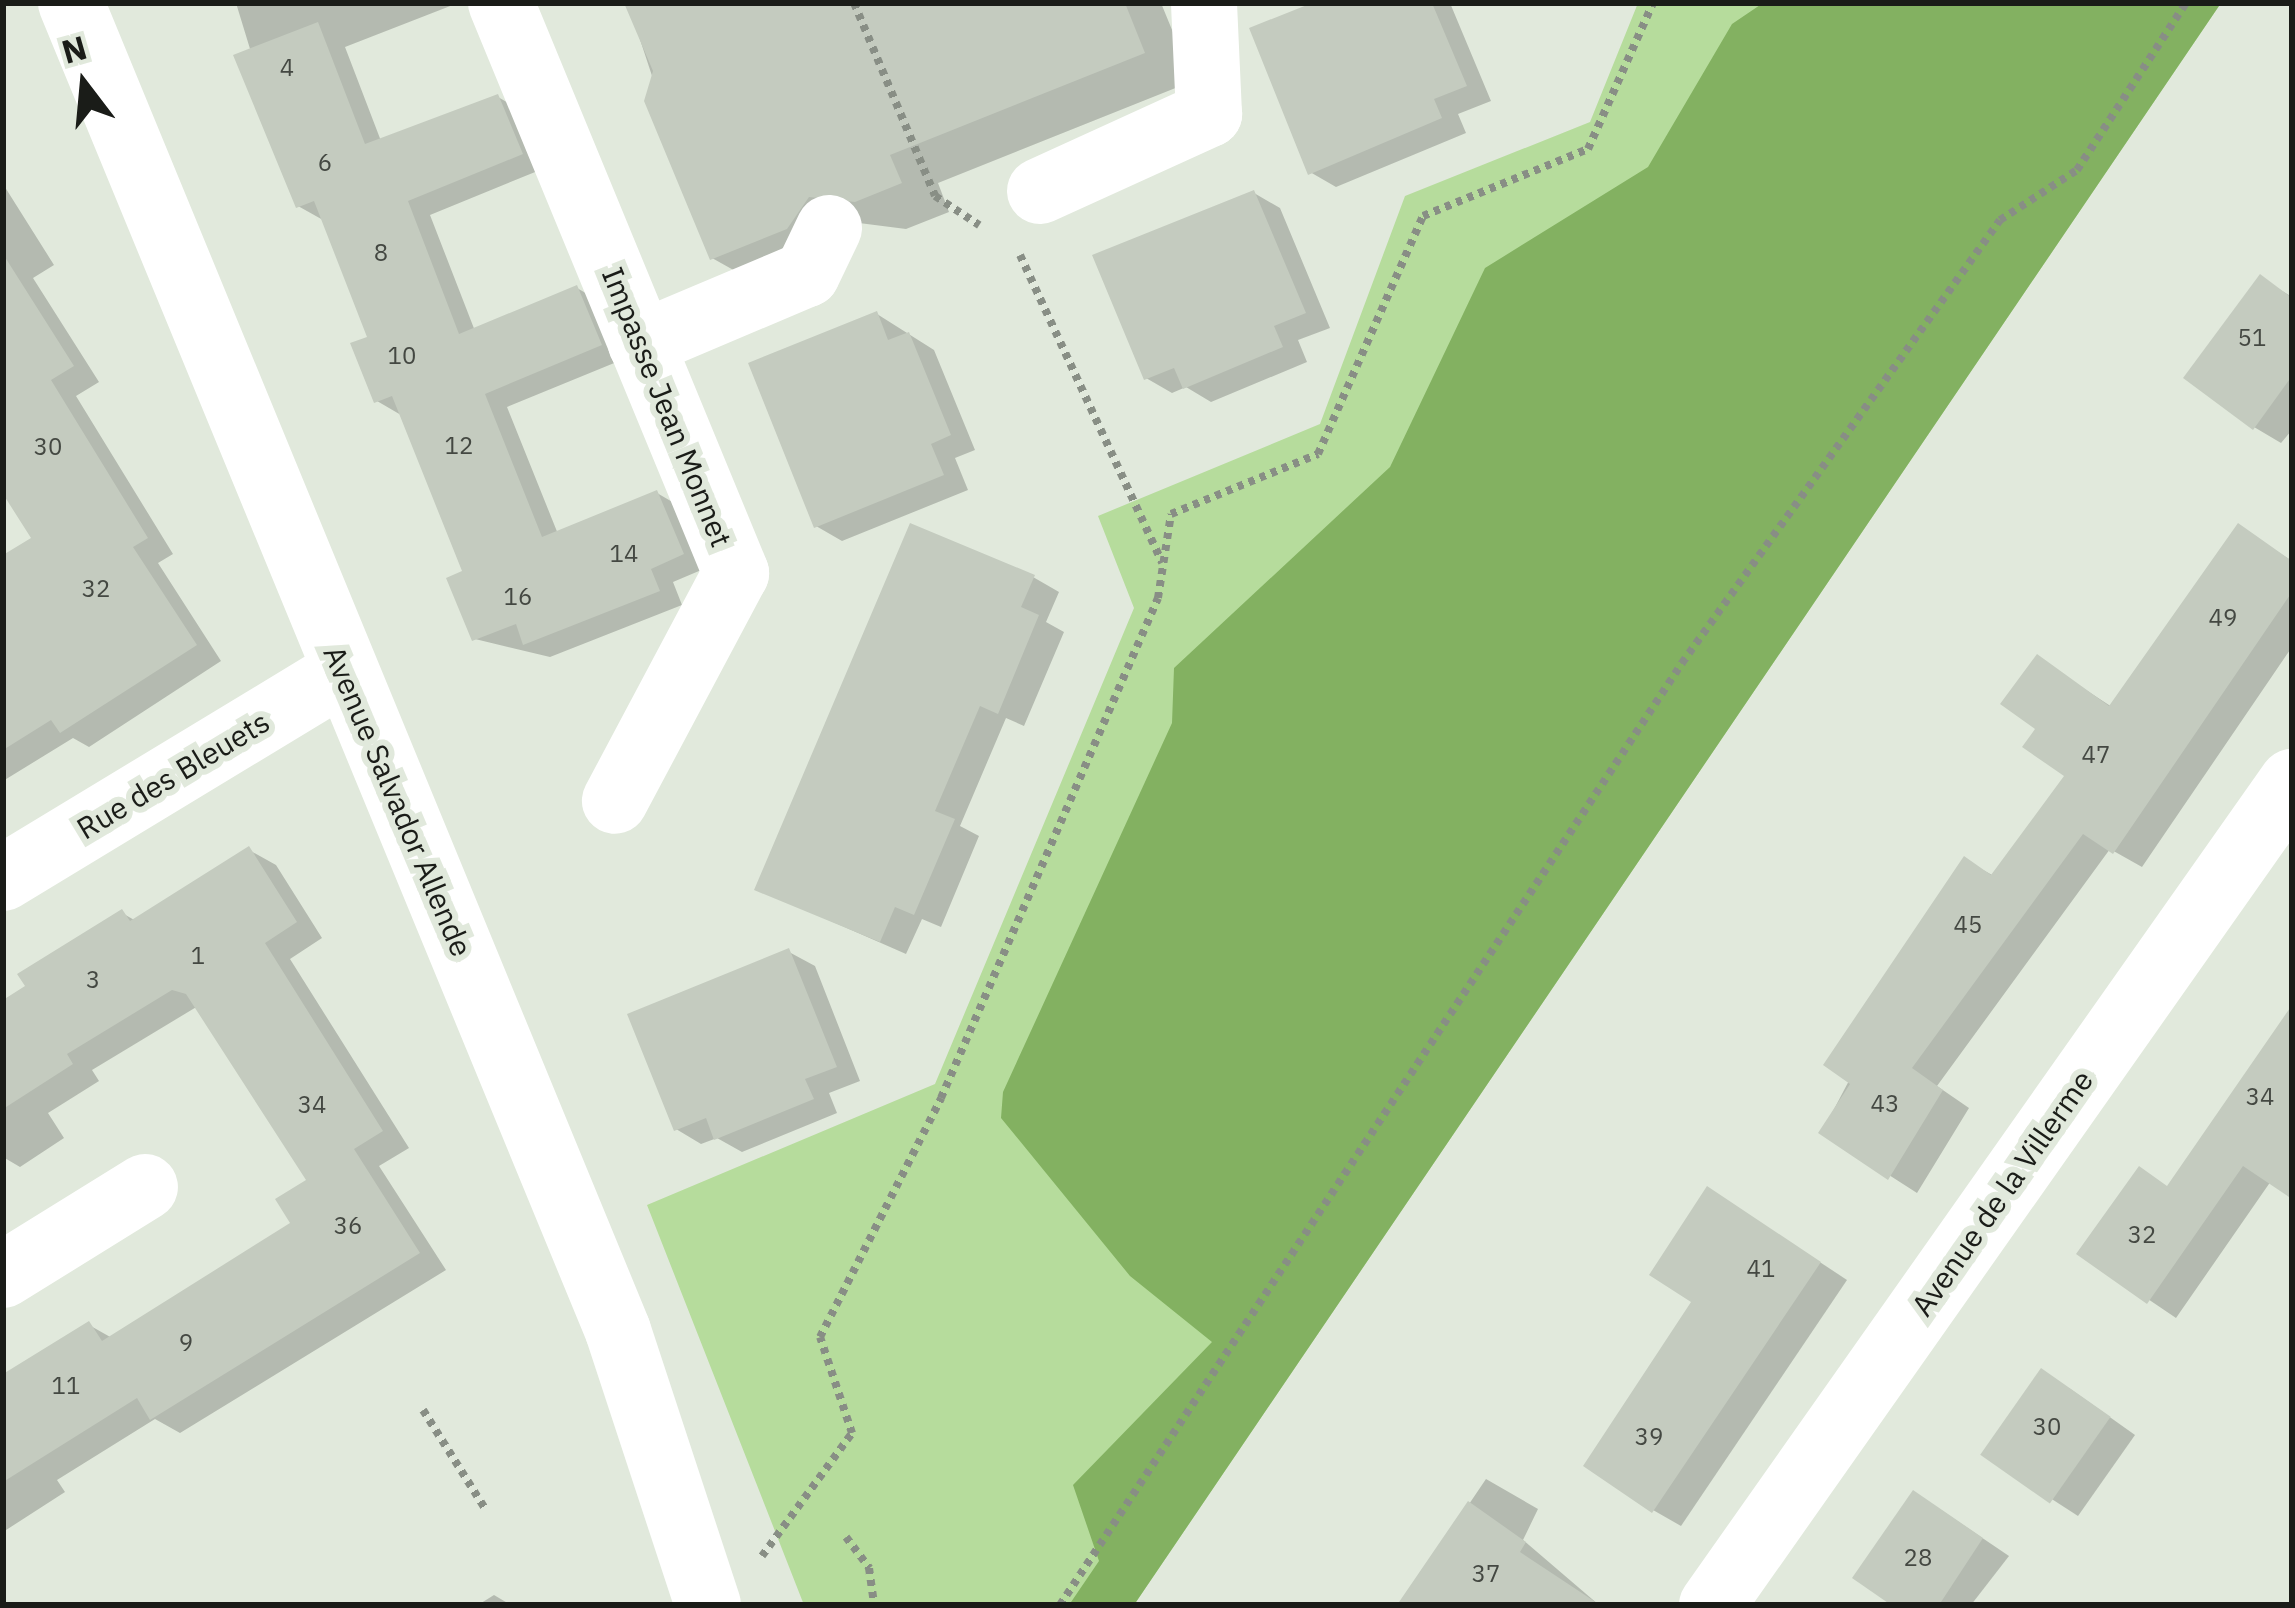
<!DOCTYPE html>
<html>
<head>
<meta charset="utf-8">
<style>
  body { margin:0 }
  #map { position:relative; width:2295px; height:1608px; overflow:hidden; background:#e1e9dc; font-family:"IBM Plex Sans",sans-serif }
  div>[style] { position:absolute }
  .green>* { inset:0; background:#b6dc9c }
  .forest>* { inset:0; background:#83b161 }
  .shadow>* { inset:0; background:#0003 }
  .building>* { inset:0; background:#c4cbbf; transform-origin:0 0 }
  .path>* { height:8px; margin-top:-4px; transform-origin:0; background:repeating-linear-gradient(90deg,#888e85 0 6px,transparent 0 12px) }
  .minor>* { height:66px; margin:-33px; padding:0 33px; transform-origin:33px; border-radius:33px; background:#fff }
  span { translate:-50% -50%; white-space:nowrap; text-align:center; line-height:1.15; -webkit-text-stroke:12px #e1e9dc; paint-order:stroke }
  .number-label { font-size:24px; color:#444842 }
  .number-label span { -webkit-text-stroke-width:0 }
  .street-label { font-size:30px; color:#1a1c18 }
  .frame { position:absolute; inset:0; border:6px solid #1a1c18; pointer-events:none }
  .north { position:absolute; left:24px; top:24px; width:120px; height:120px; -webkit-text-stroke:9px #e1e9dc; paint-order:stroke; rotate:344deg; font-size:33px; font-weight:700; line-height:48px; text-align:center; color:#1a1c18 }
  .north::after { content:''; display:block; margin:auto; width:42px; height:54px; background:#1a1c18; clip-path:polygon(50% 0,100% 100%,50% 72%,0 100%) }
</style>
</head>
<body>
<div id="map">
  <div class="green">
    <div style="clip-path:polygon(1638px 3px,2221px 3px,1134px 1605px,804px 1605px,647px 1205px,935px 1084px,1134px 608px,1098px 516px,1320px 424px,1405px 196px,1590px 122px)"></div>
  </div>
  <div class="forest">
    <div style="clip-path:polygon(1763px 3px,2221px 3px,1134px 1605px,1069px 1605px,1099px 1561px,1073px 1485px,1212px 1342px,1130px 1276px,1001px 1118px,1003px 1092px,1172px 723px,1174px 668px,1390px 467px,1485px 268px,1648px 167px,1732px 24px)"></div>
  </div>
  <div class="shadow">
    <div style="clip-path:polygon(236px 3px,458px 3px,345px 47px,381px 141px,498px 97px,522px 111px,545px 168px,430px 215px,475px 331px,577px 288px,601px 302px,624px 359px,507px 407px,558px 534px,657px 493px,681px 507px,706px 568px,673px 582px,682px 605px,550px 657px,475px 639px,466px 573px,401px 415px,377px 401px,370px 338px,323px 220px,298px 206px)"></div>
    <div style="clip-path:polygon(628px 3px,1161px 3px,1193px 81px,938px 183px,949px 212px,906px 229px,859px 223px,762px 286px,712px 258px)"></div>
    <div style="clip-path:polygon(1319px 3px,1450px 3px,1491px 101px,1458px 114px,1466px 133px,1336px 187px,1310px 172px)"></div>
    <div style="clip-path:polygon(3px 184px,54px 265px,33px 278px,99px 382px,76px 396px,173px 554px,158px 563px,221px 661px,89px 747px,73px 738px,3px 781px,3px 559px,35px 538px,3px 488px)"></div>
    <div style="clip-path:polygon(1254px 193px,1280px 208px,1330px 328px,1298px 340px,1307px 362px,1211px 402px,1186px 387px,1172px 393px,1146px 378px)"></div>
    <div style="clip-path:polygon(2261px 278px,2292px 297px,2292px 430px,2281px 443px,2254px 427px)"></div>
    <div style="clip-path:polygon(877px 314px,934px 350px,975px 450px,955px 458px,968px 490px,842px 541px,816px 526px)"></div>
    <div style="clip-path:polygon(2239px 527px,2292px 561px,2292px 647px,2142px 867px,2110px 849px,1937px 1086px,1969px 1108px,1917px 1193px,1822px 1132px,1965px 860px,1994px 876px,2068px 775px,2039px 728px,2037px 658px,2112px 707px)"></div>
    <div style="clip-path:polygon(1033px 577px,1059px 592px,1046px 622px,1064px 632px,1024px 726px,1006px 718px,960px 826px,979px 836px,941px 927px,922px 919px,906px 954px,758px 889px)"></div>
    <div style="clip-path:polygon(249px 850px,276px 865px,322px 938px,290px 959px,409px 1148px,379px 1166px,446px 1270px,180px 1433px,155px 1419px,57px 1480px,65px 1492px,3px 1532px,3px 1377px,89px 1325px,112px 1338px,295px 1224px,310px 1181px,198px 1006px,92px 1070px,99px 1081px,48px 1113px,64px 1138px,20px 1167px,3px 1157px,3px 1004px,122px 913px,136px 921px)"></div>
    <div style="clip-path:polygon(789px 952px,815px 966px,860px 1081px,829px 1093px,837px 1113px,742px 1152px,717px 1138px,701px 1144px,676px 1129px)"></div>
    <div style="clip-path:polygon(2292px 1058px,2292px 1194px,2271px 1181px,2176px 1318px,2080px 1253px,2170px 1188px)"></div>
    <div style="clip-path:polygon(1735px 1206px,1847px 1280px,1681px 1526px,1653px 1510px)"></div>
    <div style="clip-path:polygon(2069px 1388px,2135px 1435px,2078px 1516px,1984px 1455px)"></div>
    <div style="clip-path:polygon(1486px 1479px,1538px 1509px,1523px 1540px,1599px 1605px,1402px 1603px)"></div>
    <div style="clip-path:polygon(1941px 1510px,2009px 1556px,1971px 1605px,1897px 1605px)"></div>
    <div style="clip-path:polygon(494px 1595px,511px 1605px,478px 1605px)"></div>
  </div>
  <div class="building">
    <div style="clip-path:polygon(624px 3px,1125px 3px,1145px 53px,890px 155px,902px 183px,855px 202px,809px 197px,787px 229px,710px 260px,644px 101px,653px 71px)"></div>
    <div style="clip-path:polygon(1312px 3px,1432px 3px,1467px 86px,1434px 99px,1442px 118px,1308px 175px,1249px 28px)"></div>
    <div style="clip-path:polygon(318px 22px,365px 144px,498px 94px,523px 154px,408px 201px,459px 334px,577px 285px,602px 345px,485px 394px,542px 537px,657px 490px,684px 554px,651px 569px,660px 591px,523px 645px,516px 624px,472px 641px,446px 578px,462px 571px,392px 396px,374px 403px,350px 343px,367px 337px,314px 201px,296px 208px,233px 55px)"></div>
    <div style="clip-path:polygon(1254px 190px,1306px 313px,1274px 326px,1283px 347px,1183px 389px,1174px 368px,1144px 380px,1092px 255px)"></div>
    <div style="clip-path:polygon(3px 254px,74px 366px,51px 380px,148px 538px,133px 547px,197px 645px,60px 733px,51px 720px,3px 750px,3px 555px,31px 538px,3px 494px)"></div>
    <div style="clip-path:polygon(2260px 274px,2292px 298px,2292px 376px,2253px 430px,2183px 378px)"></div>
    <div style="clip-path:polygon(877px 311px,888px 340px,909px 332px,951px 435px,931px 444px,944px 475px,814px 528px,748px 363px)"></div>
    <div style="clip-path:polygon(910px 523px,1035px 575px,1021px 607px,1039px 615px,998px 714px,980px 706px,935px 811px,955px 819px,914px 915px,895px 907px,880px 942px,754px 890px)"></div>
    <div style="clip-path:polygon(2238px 523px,2292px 561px,2292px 592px,2113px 854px,2083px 834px,1912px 1068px,1943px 1090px,1888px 1180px,1818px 1133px,1850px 1084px,1823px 1065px,1964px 856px,1991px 875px,2064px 776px,2022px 747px,2035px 729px,2000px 704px,2037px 654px,2109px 706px)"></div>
    <div style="clip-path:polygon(249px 846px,297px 922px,265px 943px,383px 1131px,354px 1149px,420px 1253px,150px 1420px,137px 1398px,3px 1482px,3px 1374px,89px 1321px,102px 1341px,290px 1223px,275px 1199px,306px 1180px,186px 994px,172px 990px,67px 1054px,73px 1064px,3px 1109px,3px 1000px,25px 986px,17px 974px,122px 909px,130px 921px)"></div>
    <div style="clip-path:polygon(789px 948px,837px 1067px,805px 1079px,814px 1099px,714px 1140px,706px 1118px,674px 1131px,627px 1014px)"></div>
    <div style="clip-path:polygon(2292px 1005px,2292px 1199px,2243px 1166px,2147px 1304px,2076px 1254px,2139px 1166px,2167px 1186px)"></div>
    <div style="clip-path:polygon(1707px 1186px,1821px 1262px,1652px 1513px,1583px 1466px,1691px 1302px,1649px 1275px)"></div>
    <div style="left:2041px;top:1368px;width:85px;height:106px;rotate:35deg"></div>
    <div style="clip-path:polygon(1913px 1490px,1983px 1538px,1939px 1605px,1891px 1605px,1852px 1578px)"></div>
    <div style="clip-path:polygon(1468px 1501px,1526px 1542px,1520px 1552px,1600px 1605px,1397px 1605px)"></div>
  </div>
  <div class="path">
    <div style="left:854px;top:3px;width:209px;rotate:67.2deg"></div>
    <div style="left:935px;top:196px;width:53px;rotate:33.4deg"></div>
    <div style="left:1020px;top:255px;width:339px;rotate:65.2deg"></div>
    <div style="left:423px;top:1410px;width:115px;rotate:57.8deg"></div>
    <div style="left:846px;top:1537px;width:39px;rotate:53deg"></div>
    <div style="left:869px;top:1568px;width:37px;rotate:82deg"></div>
    <div style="left:762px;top:1556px;width:152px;rotate:-53.8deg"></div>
    <div style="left:852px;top:1433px;width:101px;rotate:-108.4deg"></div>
    <div style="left:820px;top:1337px;width:268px;rotate:-63.1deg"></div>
    <div style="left:941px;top:1098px;width:545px;rotate:-66.54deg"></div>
    <div style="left:1158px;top:598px;width:85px;rotate:-81.2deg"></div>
    <div style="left:1171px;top:514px;width:159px;rotate:-22.2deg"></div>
    <div style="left:1318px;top:454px;width:260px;rotate:-66.2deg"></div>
    <div style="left:1423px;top:216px;width:178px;rotate:-22.1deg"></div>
    <div style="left:1588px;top:149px;width:160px;rotate:-66deg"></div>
    <div style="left:1060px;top:1605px;width:1129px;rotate:-56.56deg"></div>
    <div style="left:1682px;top:663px;width:545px;rotate:-54.33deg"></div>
    <div style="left:2000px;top:220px;width:92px;rotate:-33deg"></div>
    <div style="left:2077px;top:170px;width:199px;rotate:-56.9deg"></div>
  </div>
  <div class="minor">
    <div style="left:71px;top:3px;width:1436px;rotate:67.61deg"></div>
    <div style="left:618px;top:1331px;width:288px;rotate:71.8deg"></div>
    <div style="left:501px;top:3px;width:617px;rotate:67.59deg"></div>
    <div style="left:736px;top:573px;width:258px;rotate:118deg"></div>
    <div style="left:1040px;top:191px;width:186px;rotate:-24.5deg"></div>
    <div style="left:1209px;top:114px;width:111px;rotate:-92.6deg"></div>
    <div style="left:641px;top:344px;width:180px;rotate:-22.9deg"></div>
    <div style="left:807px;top:274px;width:51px;rotate:-64.4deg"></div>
    <div style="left:3px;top:878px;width:398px;rotate:-31.2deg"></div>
    <div style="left:3px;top:1275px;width:167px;rotate:-31.8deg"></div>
    <div style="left:1712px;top:1605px;width:1007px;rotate:-54.83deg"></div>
  </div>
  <div class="number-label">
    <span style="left:287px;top:68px">4</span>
    <span style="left:325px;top:163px">6</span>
    <span style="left:381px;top:253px">8</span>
    <span style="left:2252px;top:338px">51</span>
    <span style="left:402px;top:356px">10</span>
    <span style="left:459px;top:446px">12</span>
    <span style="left:48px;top:447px">30</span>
    <span style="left:624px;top:554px">14</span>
    <span style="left:96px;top:589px">32</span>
    <span style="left:518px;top:597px">16</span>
    <span style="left:2223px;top:618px">49</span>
    <span style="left:2096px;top:755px">47</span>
    <span style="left:1968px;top:925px">45</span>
    <span style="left:198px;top:956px">1</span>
    <span style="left:93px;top:980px">3</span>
    <span style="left:2260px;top:1097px">34</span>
    <span style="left:1885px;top:1104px">43</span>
    <span style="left:312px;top:1105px">34</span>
    <span style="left:348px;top:1226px">36</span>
    <span style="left:2142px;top:1235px">32</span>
    <span style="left:1761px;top:1269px">41</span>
    <span style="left:186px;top:1343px">9</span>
    <span style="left:66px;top:1386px">11</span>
    <span style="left:2047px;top:1427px">30</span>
    <span style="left:1649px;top:1437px">39</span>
    <span style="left:1918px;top:1558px">28</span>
    <span style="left:1486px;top:1574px">37</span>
  </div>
  <div class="street-label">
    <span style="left:667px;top:407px;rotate:68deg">Impasse Jean Monnet</span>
    <span style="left:173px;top:775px;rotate:-31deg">Rue des Bleuets</span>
    <span style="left:398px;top:801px;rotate:67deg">Avenue Salvador Allende</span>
    <span style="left:2002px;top:1193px;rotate:-55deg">Avenue de la Villerme</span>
  </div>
  <div class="frame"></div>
  <div class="north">N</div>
</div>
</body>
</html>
